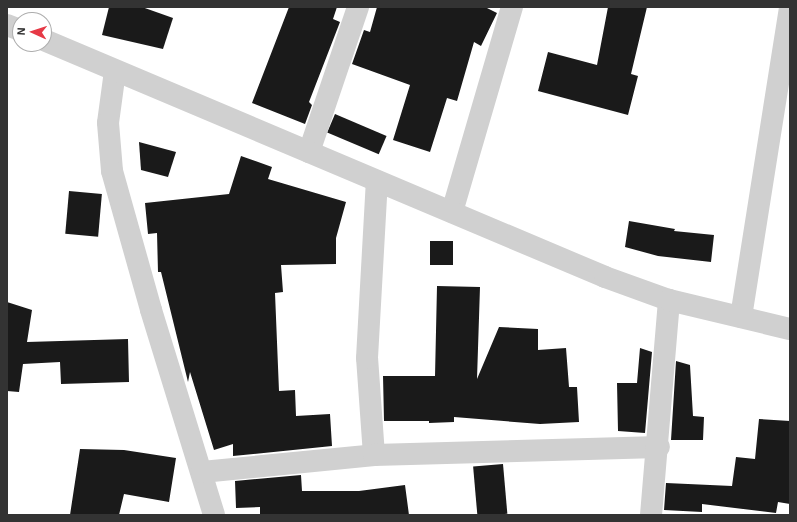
<!DOCTYPE html>
<html>
<head>
<meta charset="utf-8">
<style>
  body { margin:0 }
  #map { position:relative; width:797px; height:522px; overflow:hidden; background:#fff; font-family:"Exo 2",sans-serif }
  div>[style] { position:absolute }
  .building>* { inset:0; background:#1a1a1a; transform-origin:0 0 }
  .minor>* { height:22px; margin:-11px; padding:0 11px; transform-origin:11px; border-radius:11px; background:#d0d0d0 }
  .tertiary>* { height:22px; margin:-11px; padding:0 11px; transform-origin:11px; border-radius:11px; background:#d0d0d0 }
  span { translate:-50% -50%; white-space:nowrap; text-align:center; line-height:1.15; -webkit-text-stroke:4px #fff; paint-order:stroke }
  .frame { position:absolute; inset:0; border:8px solid #333; pointer-events:none }
  .north { position:absolute; left:12px; top:12px; width:40px; height:40px; box-sizing:border-box; background:#fff; border:1px solid #adadad; border-radius:50%; rotate:273deg; font-size:11px; font-weight:700; line-height:16px; text-align:center; color:#333 }
  .north::after { content:''; display:block; margin:auto; width:14px; height:18px; background:#e63946; clip-path:polygon(50% 0,100% 100%,50% 72%,0 100%) }
</style>
</head>
<body>
<div id="map">
  <div class="building">
    <div style="clip-path:polygon(109px 7px,142px 7px,173px 18px,163px 49px,102px 35px)"></div>
    <div style="clip-path:polygon(289px 7px,337px 7px,333px 19px,340px 22px,309px 102px,312px 105px,305px 124px,252px 103px)"></div>
    <div style="clip-path:polygon(377px 7px,485px 7px,497px 13px,481px 46px,474px 42px,457px 101px,447px 98px,430px 152px,393px 140px,410px 85px,352px 64px,364px 30px,370px 32px)"></div>
    <div style="clip-path:polygon(608px 7px,647px 7px,631px 74px,638px 76px,628px 115px,538px 91px,548px 52px,597px 65px)"></div>
    <div style="left:335px;top:114px;width:56px;height:20px;rotate:23deg"></div>
    <div style="clip-path:polygon(139px 142px,176px 152px,168px 177px,141px 170px)"></div>
    <div style="clip-path:polygon(241px 156px,272px 167px,268px 179px,346px 202px,336px 238px,336px 264px,281px 265px,283px 292px,275px 293px,279px 391px,295px 390px,296px 416px,330px 414px,332px 446px,233px 456px,233px 444px,214px 450px,190px 372px,188px 382px,161px 272px,158px 272px,157px 233px,148px 234px,145px 203px,229px 194px)"></div>
    <div style="left:69px;top:191px;width:33px;height:43px;rotate:5deg"></div>
    <div style="clip-path:polygon(629px 221px,675px 229px,674px 231px,714px 235px,711px 262px,658px 256px,625px 247px)"></div>
    <div style="left:430px;top:241px;width:23px;height:24px"></div>
    <div style="clip-path:polygon(437px 286px,480px 287px,477px 379px,499px 327px,538px 329px,538px 350px,566px 348px,569px 387px,577px 387px,579px 422px,540px 424px,454px 417px,454px 422px,429px 423px,429px 421px,384px 421px,383px 376px,435px 376px)"></div>
    <div style="clip-path:polygon(7px 302px,32px 310px,27px 342px,128px 339px,129px 382px,61px 384px,60px 362px,23px 364px,19px 392px,7px 391px)"></div>
    <div style="clip-path:polygon(640px 348px,652px 352px,645px 433px,618px 431px,617px 383px,637px 383px)"></div>
    <div style="clip-path:polygon(676px 361px,690px 365px,693px 416px,704px 417px,703px 440px,671px 440px)"></div>
    <div style="clip-path:polygon(759px 419px,790px 421px,790px 504px,778px 502px,776px 513px,702px 504px,702px 512px,664px 510px,666px 483px,732px 486px,736px 457px,755px 459px)"></div>
    <div style="clip-path:polygon(80px 449px,124px 450px,176px 458px,169px 502px,124px 494px,119px 515px,70px 515px)"></div>
    <div style="left:503px;top:464px;width:50px;height:30px;rotate:85deg"></div>
    <div style="clip-path:polygon(301px 475px,302px 491px,359px 491px,405px 485px,409px 515px,260px 515px,260px 507px,236px 508px,235px 481px)"></div>
  </div>
  <div class="minor">
    <div style="left:115px;top:71px;width:52px;rotate:97.7deg"></div>
    <div style="left:108px;top:123px;width:48px;rotate:85.2deg"></div>
    <div style="left:112px;top:171px;width:144px;rotate:74.3deg"></div>
    <div style="left:151px;top:310px;width:214px;rotate:72.9deg"></div>
    <div style="left:309px;top:152px;width:153px;rotate:-71.3deg"></div>
    <div style="left:452px;top:212px;width:214px;rotate:-73.7deg"></div>
    <div style="left:741px;top:317px;width:314px;rotate:-81deg"></div>
    <div style="left:374px;top:455px;width:97px;rotate:-94.1deg"></div>
    <div style="left:367px;top:358px;width:177px;rotate:-86.8deg"></div>
    <div style="left:202px;top:472px;width:173px;rotate:-5.6deg"></div>
    <div style="left:374px;top:455px;width:285px;rotate:-1.6deg"></div>
    <div style="left:651px;top:515px;width:216px;rotate:-85.2deg"></div>
  </div>
  <div class="tertiary">
    <div style="left:7px;top:25px;width:14px;rotate:21deg"></div>
    <div style="left:44px;top:40px;width:609px;rotate:22.9deg"></div>
    <div style="left:605px;top:277px;width:68px;rotate:19.8deg"></div>
    <div style="left:669px;top:300px;width:124px;rotate:13.5deg"></div>
  </div>
  <div class="frame"></div>
  <div class="north">N</div>
</div>
</body>
</html>
